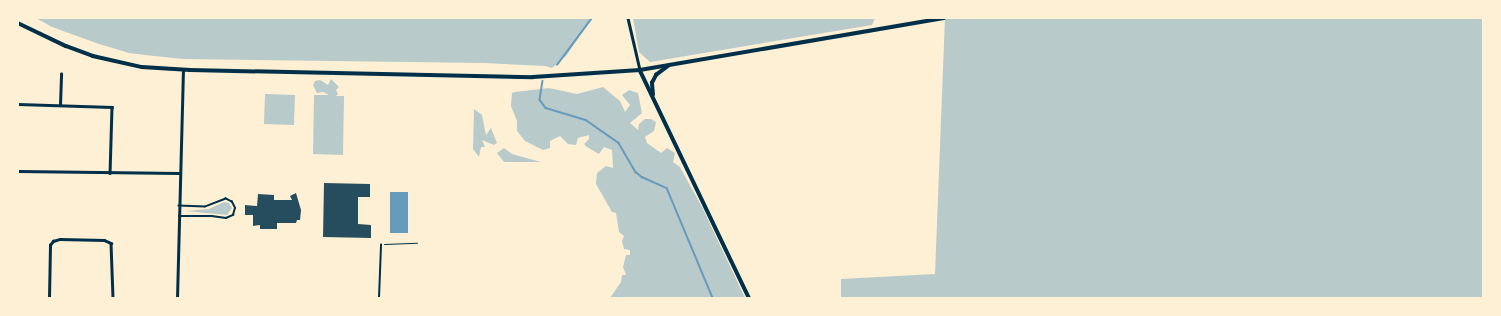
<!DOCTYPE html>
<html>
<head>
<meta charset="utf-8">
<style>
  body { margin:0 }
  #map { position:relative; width:1501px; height:316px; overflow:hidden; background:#fdf0d5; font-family:Karla,sans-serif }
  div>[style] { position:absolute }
  .green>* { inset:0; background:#b9caca; transform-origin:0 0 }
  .water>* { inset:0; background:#669bbc; transform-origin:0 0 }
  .stream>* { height:1.5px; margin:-0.75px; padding:0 0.75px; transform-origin:0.75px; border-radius:0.75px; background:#669bbc }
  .building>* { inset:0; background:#264d5e }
  .path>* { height:1px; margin:-0.5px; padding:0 0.5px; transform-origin:0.5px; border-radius:0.5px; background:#003049 }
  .service>* { height:1.5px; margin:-0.75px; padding:0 0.75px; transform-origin:0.75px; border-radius:0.75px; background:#003049 }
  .minor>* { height:2.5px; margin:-1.25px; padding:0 1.25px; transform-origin:1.25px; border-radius:1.25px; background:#003049 }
  .tertiary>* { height:3px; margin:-1.5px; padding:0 1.5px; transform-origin:1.5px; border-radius:1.5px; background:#003049 }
  .secondary>* { height:3.5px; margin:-1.75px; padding:0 1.75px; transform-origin:1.75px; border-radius:1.75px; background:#003049 }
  span { translate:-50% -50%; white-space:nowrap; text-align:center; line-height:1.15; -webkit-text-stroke:3.5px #fdf0d5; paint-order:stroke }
  .frame { position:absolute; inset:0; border:19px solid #fdf0d5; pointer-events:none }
</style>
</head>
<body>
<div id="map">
  <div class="green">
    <div style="clip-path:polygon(36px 18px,592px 18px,566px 56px,552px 68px,545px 66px,485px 63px,183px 59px,154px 56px,129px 53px,99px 44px,52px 27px)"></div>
    <div style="clip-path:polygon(633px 18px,875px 18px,872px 25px,650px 62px,639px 52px)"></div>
    <div style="clip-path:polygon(945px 18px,1483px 18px,1483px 298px,841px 298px,841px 279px,935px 274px)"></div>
    <div style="clip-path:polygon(331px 79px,339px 87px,336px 90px,338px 94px,336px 96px,344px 96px,343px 155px,313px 154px,314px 95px,329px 95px,323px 92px,317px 93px,313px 85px,315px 81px,320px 80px,328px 85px)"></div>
    <div style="clip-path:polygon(603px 87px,620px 101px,625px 112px,630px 105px,622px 95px,629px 90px,638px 93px,642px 113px,630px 123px,638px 130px,639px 124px,645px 119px,651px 119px,656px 122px,654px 131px,645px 137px,647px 143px,661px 153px,667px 148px,675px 153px,673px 162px,680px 167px,703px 209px,745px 298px,610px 298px,621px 282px,622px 275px,626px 275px,623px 267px,626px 255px,630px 255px,630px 250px,624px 249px,622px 241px,624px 236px,619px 232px,616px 213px,612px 212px,596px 184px,597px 173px,606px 166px,613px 168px,612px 150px,604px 147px,599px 154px,587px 147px,584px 144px,589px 139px,589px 135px,578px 138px,576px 145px,568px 144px,560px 136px,550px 141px,550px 148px,543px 150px,525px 141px,517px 131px,517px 121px,511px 106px,512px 93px,515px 92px,549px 88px,577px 94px)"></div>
    <div style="left:265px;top:94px;width:30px;height:30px;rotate:2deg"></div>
    <div style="clip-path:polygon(474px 109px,482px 115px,486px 135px,491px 128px,497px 143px,494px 145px,482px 140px,485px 147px,481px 147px,479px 157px,473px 149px)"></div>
    <div style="clip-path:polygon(504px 148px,512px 154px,541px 162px,504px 162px,497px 153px)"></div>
    <div style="clip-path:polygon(224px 202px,229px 203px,232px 208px,227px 215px,186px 211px,209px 209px)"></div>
  </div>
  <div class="water">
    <div style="left:390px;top:192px;width:18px;height:41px"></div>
  </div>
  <div class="stream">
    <div style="left:557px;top:65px;width:59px;rotate:-53.3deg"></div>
    <div style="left:543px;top:81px;width:19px;rotate:99deg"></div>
    <div style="left:540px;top:100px;width:10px;rotate:53deg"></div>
    <div style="left:546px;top:108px;width:42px;rotate:16.7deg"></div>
    <div style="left:586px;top:120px;width:40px;rotate:34.9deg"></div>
    <div style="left:619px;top:143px;width:34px;rotate:60deg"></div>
    <div style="left:636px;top:172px;width:8px;rotate:40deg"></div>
    <div style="left:642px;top:177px;width:27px;rotate:24deg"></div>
    <div style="left:667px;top:188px;width:119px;rotate:67.3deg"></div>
  </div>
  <div class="building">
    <div style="clip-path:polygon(324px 183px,370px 184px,370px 197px,358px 197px,358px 224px,371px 225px,371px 238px,323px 237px)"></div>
    <div style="clip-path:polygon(296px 193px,301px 210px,300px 220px,297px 220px,296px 223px,277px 223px,277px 229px,260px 229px,260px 225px,253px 226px,253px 215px,245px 215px,245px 205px,257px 206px,258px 194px,274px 195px,274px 200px,292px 200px,290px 196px)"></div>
  </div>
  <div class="path">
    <div style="left:384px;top:244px;width:33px;rotate:-2deg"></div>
  </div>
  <div class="service">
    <div style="left:179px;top:216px;width:33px"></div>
    <div style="left:212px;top:216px;width:14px;rotate:8deg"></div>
    <div style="left:226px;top:218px;width:8px;rotate:-23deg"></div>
    <div style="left:233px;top:215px;width:7px;rotate:-74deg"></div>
    <div style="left:235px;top:208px;width:7px;rotate:-117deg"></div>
    <div style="left:232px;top:202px;width:7px;rotate:-153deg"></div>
    <div style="left:226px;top:199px;width:22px;rotate:159deg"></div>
    <div style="left:205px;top:207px;width:26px;rotate:-178deg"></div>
    <div style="left:379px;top:298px;width:53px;rotate:-87.8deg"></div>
  </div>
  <div class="minor">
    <div style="left:628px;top:18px;width:53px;rotate:77deg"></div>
    <div style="left:18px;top:104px;width:94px;rotate:1.8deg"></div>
    <div style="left:112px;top:107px;width:66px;rotate:91.7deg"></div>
    <div style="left:60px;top:105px;width:31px;rotate:-88deg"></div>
    <div style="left:18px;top:171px;width:161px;rotate:0.7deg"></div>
    <div style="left:49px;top:298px;width:53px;rotate:-88.9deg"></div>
    <div style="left:50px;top:245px;width:5px;rotate:-53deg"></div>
    <div style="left:53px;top:241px;width:7px;rotate:-16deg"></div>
    <div style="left:60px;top:239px;width:44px;rotate:1.3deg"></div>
    <div style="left:104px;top:240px;width:8px;rotate:23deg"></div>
    <div style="left:111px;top:243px;width:55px;rotate:87.9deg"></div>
  </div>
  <div class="tertiary">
    <div style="left:177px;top:298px;width:228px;rotate:-88.5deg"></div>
  </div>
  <div class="secondary">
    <div style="left:18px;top:23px;width:53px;rotate:25.6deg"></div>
    <div style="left:66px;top:46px;width:29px;rotate:20deg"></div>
    <div style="left:93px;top:56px;width:50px;rotate:12.7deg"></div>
    <div style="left:142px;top:67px;width:48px;rotate:3.6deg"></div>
    <div style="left:190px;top:70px;width:343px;rotate:1.2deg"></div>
    <div style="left:533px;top:77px;width:107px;rotate:-3.7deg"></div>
    <div style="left:640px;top:70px;width:308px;rotate:-9.7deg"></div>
    <div style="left:640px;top:70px;width:253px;rotate:64.4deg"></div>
    <div style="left:653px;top:95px;width:12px;rotate:-95deg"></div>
    <div style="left:652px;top:83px;width:9px;rotate:-63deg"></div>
    <div style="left:656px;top:75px;width:15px;rotate:-37deg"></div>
  </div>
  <div class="frame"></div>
</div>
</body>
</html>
